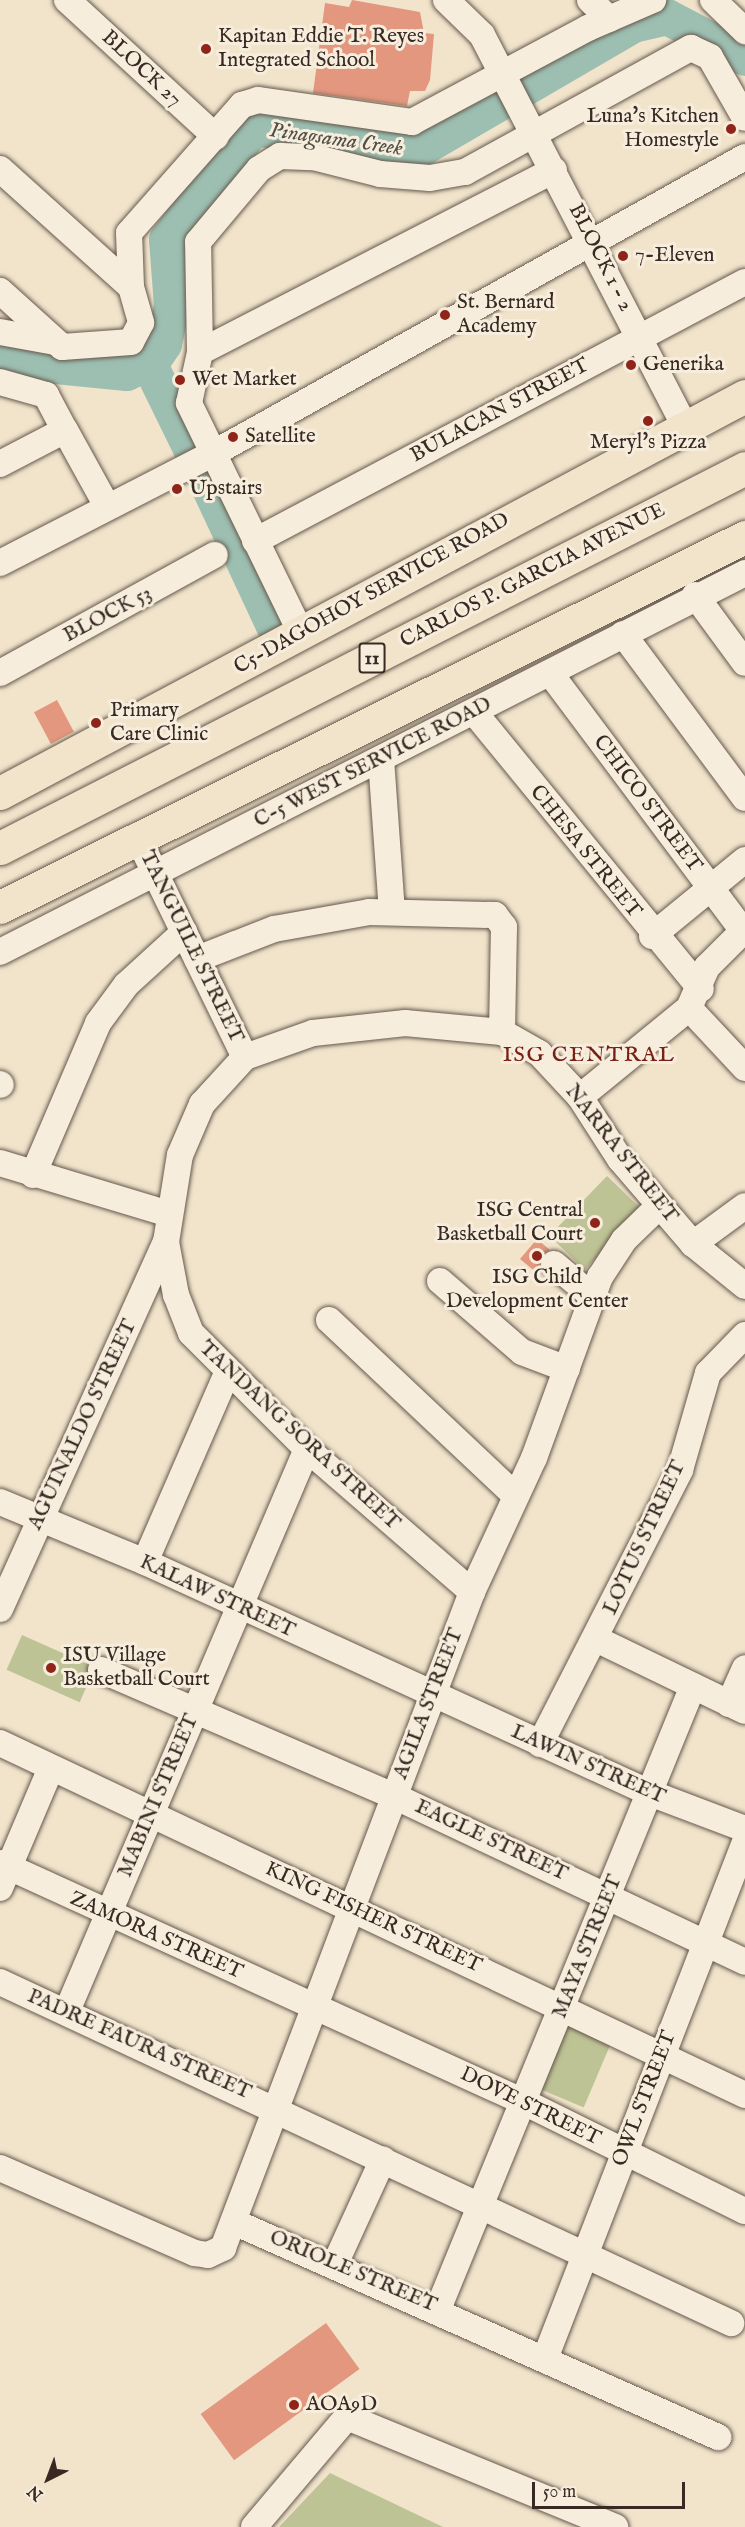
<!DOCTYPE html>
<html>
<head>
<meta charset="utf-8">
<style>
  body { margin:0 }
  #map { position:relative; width:745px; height:2527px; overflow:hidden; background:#f1e4cb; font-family:"IM FELL English",serif }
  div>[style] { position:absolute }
  .green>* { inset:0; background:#bec395; transform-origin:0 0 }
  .river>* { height:36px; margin:-18px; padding:0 18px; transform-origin:18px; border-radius:18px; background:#9cbfb1 }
  .building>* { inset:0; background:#e2977e; transform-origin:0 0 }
  .roads { filter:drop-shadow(0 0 2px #66584d) drop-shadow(0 0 2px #66584d) }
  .minor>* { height:26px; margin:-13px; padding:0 13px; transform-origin:13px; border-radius:13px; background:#f6eddd }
  .major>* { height:33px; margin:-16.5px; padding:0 16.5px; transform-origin:16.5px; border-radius:16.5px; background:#f1e4cb }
  .dots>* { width:16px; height:16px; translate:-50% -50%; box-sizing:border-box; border:3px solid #f6eddd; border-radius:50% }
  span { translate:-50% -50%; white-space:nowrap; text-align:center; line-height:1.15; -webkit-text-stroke:6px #f6eddd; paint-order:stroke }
  .shield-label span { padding:2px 4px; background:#f6eddd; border:2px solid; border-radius:4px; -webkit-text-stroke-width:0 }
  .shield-label { font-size:20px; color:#382a23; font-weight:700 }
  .poi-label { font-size:21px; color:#382a23 }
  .left { translate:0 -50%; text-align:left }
  .right { translate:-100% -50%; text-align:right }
  .street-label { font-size:21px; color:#382a23 }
  .water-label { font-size:22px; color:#514f46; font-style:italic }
  .neighbourhood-label { font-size:22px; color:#7a1f14; letter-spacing:1.5px }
  .north { position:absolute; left:18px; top:2449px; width:60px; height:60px; -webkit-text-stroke:4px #f6eddd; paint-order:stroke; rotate:222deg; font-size:16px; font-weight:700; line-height:24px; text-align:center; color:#382a23 }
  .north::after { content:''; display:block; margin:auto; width:21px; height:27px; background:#382a23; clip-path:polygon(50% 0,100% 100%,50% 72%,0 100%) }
  .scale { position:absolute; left:532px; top:2482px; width:153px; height:27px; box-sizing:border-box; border:3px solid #382a23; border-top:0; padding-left:8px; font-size:18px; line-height:21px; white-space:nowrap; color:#382a23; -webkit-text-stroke:4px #f6eddd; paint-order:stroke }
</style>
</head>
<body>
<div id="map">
  <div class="green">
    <div style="left:607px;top:1176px;width:49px;height:83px;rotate:44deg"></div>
    <div style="left:22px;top:1635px;width:80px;height:38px;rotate:24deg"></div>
    <div style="left:574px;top:2010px;width:47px;height:86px;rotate:23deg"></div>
    <div style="clip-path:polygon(330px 2473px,443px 2527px,279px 2527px)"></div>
  </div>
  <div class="river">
    <div style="left:0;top:353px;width:28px;rotate:21deg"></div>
    <div style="left:26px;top:363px;width:101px;rotate:5.7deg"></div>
    <div style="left:127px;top:373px;width:30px;rotate:-27deg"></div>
    <div style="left:154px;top:359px;width:18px;rotate:-56deg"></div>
    <div style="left:164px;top:344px;width:39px;rotate:-78deg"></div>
    <div style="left:172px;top:306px;width:66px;rotate:-94.3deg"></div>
    <div style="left:167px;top:240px;width:142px;rotate:-52.2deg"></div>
    <div style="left:254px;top:128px;width:164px;rotate:8.4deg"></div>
    <div style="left:416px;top:152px;width:251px;rotate:-30.3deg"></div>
    <div style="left:633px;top:25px;width:35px;rotate:-13deg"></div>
    <div style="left:667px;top:17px;width:88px;rotate:27.7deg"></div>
    <div style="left:149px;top:363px;width:105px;rotate:63.9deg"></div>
    <div style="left:204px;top:476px;width:166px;rotate:65deg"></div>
  </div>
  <div class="building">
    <div style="clip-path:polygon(352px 0,420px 12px,424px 33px,434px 34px,430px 80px,425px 91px,410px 91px,407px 106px,313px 93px,325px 3px,349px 7px)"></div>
    <div style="left:57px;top:700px;width:36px;height:26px;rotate:62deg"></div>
    <div style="clip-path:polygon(537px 1239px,550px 1250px,542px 1255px,537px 1273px,520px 1259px)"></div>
    <div style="left:326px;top:2323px;width:57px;height:155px;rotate:54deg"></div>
  </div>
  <div class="roads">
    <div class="minor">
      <div style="left:67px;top:0;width:202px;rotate:42.6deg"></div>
      <div style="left:446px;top:0;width:50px;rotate:44.2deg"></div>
      <div style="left:482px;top:35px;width:439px;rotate:62.6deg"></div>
      <div style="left:590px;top:0;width:27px;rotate:45deg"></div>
      <div style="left:713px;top:0;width:45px;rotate:44.1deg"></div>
      <div style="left:0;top:169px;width:176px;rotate:42deg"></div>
      <div style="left:131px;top:287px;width:37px;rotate:74deg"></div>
      <div style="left:141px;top:323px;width:21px;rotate:118deg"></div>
      <div style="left:131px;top:342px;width:69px;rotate:175.9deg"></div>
      <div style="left:62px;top:347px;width:84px;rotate:-137.9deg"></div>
      <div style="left:131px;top:287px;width:54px;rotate:-92.1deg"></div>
      <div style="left:129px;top:233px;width:171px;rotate:-48.6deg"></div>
      <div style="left:242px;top:105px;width:17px;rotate:-17deg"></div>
      <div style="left:258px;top:100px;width:156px;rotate:8.1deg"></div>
      <div style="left:412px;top:122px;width:200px;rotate:-28.1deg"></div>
      <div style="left:588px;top:28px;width:71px;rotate:-23.3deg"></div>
      <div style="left:0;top:332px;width:56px;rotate:10.3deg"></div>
      <div style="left:200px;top:352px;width:398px;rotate:-27.2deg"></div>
      <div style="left:0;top:382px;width:48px;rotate:15.8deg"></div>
      <div style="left:46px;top:395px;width:40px;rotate:62deg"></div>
      <div style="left:0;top:464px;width:73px;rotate:-27.6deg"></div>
      <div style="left:65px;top:430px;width:87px;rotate:61.1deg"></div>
      <div style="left:255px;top:541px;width:554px;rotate:-27.86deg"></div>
      <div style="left:0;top:563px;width:241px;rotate:-27.2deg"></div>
      <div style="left:214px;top:453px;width:608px;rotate:-29.14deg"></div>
      <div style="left:695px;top:595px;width:84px;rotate:53.7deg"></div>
      <div style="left:301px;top:633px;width:256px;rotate:-116deg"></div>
      <div style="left:189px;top:403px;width:52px;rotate:-77.8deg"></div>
      <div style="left:200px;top:352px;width:110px;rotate:-91deg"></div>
      <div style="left:198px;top:242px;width:95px;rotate:-50.1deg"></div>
      <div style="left:259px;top:169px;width:25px;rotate:-32deg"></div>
      <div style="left:280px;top:156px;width:33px;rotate:2deg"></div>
      <div style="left:313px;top:157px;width:69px;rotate:14.2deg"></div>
      <div style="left:380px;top:174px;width:50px;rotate:4.6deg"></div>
      <div style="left:430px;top:178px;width:36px;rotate:-10deg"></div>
      <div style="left:465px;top:172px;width:258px;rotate:-28.8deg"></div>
      <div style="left:691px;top:48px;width:21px;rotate:25deg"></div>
      <div style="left:710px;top:57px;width:70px;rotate:60.2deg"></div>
      <div style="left:623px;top:634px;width:204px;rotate:53.4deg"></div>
      <div style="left:0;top:673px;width:245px;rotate:-28.8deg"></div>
      <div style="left:550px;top:673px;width:326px;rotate:53.2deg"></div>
      <div style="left:474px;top:712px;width:358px;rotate:50.7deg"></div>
      <div style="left:381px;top:759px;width:153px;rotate:85.9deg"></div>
      <div style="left:137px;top:836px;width:246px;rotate:64deg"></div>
      <div style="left:652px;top:936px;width:120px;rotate:-39.3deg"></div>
      <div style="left:0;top:952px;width:836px;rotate:-26.96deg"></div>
      <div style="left:197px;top:959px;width:83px;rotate:-21.3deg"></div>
      <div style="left:274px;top:929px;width:97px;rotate:-10.1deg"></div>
      <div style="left:369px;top:912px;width:126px;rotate:1.4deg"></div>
      <div style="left:495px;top:915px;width:15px;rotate:53deg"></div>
      <div style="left:504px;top:927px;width:105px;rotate:91.1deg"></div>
      <div style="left:689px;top:1008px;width:82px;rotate:47deg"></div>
      <div style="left:0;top:1084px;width:1px;rotate:45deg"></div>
      <div style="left:580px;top:1097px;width:141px;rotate:-39.2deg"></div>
      <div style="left:689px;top:1008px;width:45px;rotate:-66.3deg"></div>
      <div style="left:707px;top:967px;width:51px;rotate:-45deg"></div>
      <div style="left:0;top:1163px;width:177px;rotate:16.8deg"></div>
      <div style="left:33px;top:1175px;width:165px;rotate:-66.8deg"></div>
      <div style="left:98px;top:1023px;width:47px;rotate:-53.6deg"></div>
      <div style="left:126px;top:985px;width:79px;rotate:-42.4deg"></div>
      <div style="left:693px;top:1244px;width:64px;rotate:-36.2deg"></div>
      <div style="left:554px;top:1264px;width:51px;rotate:40.2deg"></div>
      <div style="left:440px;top:1281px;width:108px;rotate:40.9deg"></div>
      <div style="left:522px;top:1352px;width:48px;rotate:20.7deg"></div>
      <div style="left:329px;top:1320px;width:255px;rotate:43.3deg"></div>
      <div style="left:0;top:1502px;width:157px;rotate:22.5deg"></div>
      <div style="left:145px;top:1562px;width:555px;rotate:24.58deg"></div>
      <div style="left:650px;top:1793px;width:102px;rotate:20.8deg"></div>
      <div style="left:145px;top:1562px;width:206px;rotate:-66.5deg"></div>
      <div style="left:472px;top:1592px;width:218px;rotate:-139.1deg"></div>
      <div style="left:307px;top:1449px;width:164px;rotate:-135deg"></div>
      <div style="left:191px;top:1333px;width:41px;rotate:-111.5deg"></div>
      <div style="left:176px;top:1295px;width:54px;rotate:-100.7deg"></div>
      <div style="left:166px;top:1242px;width:88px;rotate:-80.9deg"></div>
      <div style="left:180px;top:1155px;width:56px;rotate:-66.7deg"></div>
      <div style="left:202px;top:1104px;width:64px;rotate:-47.5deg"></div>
      <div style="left:245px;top:1057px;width:72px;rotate:-19.4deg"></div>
      <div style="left:313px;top:1033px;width:93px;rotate:-6.2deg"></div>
      <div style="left:405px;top:1023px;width:97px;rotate:5.3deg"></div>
      <div style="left:502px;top:1032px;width:43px;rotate:29.6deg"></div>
      <div style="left:539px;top:1053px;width:60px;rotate:47deg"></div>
      <div style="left:580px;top:1097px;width:74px;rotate:57.2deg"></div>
      <div style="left:620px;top:1159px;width:112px;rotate:49.3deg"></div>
      <div style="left:693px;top:1244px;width:67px;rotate:38.9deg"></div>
      <div style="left:0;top:1609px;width:403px;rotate:-65.7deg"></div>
      <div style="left:596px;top:1639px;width:165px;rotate:25.8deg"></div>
      <div style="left:101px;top:1670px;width:319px;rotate:23.3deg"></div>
      <div style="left:394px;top:1796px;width:388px;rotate:25.3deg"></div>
      <div style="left:729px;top:1704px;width:39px;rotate:-66deg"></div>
      <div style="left:0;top:1743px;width:824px;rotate:25.29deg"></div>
      <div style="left:540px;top:1744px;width:308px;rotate:-62.9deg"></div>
      <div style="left:680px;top:1470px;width:101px;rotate:-73.9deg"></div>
      <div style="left:708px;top:1373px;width:53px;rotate:-45.8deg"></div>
      <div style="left:0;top:1863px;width:576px;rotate:24.52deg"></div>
      <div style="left:524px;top:2102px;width:246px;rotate:26.3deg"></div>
      <div style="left:0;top:1888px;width:130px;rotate:-67deg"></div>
      <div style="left:0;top:1982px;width:807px;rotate:25.01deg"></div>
      <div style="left:67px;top:2011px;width:611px;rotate:-66.88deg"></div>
      <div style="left:0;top:2168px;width:213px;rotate:23.6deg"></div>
      <div style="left:195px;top:2253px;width:13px;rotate:9deg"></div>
      <div style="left:208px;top:2255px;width:17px;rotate:-25deg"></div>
      <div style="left:223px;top:2248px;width:702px;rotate:-69.21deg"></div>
      <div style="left:472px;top:1592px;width:148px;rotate:-65.2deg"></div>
      <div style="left:534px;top:1458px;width:193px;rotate:-70deg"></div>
      <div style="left:600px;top:1277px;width:44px;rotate:-57deg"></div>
      <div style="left:624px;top:1240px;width:49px;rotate:-44.2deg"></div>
      <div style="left:234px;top:2222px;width:530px;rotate:23.95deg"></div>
      <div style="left:335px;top:2264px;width:115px;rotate:-65.4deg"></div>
      <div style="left:438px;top:2309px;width:673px;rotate:-67.74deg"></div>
      <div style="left:546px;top:2356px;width:551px;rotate:-68.84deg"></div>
      <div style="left:254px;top:2527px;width:144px;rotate:-49.8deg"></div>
      <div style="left:347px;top:2417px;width:290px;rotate:22.3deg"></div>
    </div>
    <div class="major">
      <div style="left:0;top:793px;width:844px;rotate:-28.05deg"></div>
      <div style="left:0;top:848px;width:836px;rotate:-27.02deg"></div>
      <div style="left:0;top:907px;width:832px;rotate:-26.41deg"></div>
    </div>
  </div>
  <div class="dots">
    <div style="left:206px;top:49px;background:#8f2418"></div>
    <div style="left:731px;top:129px;background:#8f2418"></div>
    <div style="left:623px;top:256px;background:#8f2418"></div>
    <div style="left:445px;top:315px;background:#8f2418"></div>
    <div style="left:631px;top:365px;background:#8f2418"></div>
    <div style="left:180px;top:380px;background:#8f2418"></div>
    <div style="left:648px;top:421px;background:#8f2418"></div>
    <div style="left:233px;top:437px;background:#8f2418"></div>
    <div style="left:177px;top:489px;background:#8f2418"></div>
    <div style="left:96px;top:723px;background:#8f2418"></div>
    <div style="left:595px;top:1223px;background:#8f2418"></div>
    <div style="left:537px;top:1256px;background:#8f2418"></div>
    <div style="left:51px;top:1668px;background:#8f2418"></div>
    <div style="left:294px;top:2405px;background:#8f2418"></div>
  </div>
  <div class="shield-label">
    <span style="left:372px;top:658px">11</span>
  </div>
  <div class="poi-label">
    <span class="left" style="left:218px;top:49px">Kapitan Eddie T. Reyes<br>Integrated School</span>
    <span class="right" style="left:719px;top:129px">Luna's Kitchen<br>Homestyle</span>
    <span class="left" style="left:635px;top:256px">7-Eleven</span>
    <span class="left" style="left:457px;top:315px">St. Bernard<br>Academy</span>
    <span class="left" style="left:643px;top:365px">Generika</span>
    <span class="left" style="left:192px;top:380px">Wet Market</span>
    <span class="left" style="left:245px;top:437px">Satellite</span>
    <span style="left:648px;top:443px">Meryl's Pizza</span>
    <span class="left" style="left:189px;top:489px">Upstairs</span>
    <span class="left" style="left:110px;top:723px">Primary<br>Care Clinic</span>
    <span class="right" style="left:583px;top:1223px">ISG Central<br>Basketball Court</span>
    <span style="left:537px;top:1290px">ISG Child<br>Development Center</span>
    <span class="left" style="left:63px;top:1668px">ISU Village<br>Basketball Court</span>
    <span class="left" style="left:306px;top:2405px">AOA9D</span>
  </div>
  <div class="street-label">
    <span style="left:141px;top:69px;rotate:43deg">BLOCK 27</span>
    <span style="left:600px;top:258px;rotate:63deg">BLOCK 1 - 2</span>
    <span style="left:500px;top:411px;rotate:-28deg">BULACAN STREET</span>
    <span style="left:533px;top:576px;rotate:-27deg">CARLOS P. GARCIA AVENUE</span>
    <span style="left:372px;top:594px;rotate:-29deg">C5-DAGOHOY SERVICE ROAD</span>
    <span style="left:108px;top:615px;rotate:-28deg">BLOCK 53</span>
    <span style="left:373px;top:763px;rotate:-27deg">C-5 WEST SERVICE ROAD</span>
    <span style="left:647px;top:804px;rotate:53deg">CHICO STREET</span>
    <span style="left:585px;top:852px;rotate:51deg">CHESA STREET</span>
    <span style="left:191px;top:947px;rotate:64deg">TANGUILE STREET</span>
    <span style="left:621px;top:1154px;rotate:52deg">NARRA STREET</span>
    <span style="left:83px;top:1425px;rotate:-65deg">AGUINALDO STREET</span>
    <span style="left:299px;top:1436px;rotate:43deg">TANDANG SORA STREET</span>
    <span style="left:645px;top:1538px;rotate:-65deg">LOTUS STREET</span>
    <span style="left:217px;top:1597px;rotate:25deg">KALAW STREET</span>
    <span style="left:429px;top:1704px;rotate:-69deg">AGILA STREET</span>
    <span style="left:588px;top:1765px;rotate:24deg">LAWIN STREET</span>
    <span style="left:159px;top:1796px;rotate:-67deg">MABINI STREET</span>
    <span style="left:491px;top:1841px;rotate:25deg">EAGLE STREET</span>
    <span style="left:373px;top:1918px;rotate:25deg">KING FISHER STREET</span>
    <span style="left:156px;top:1936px;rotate:24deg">ZAMORA STREET</span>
    <span style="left:588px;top:1947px;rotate:-68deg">MAYA STREET</span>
    <span style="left:139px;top:2045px;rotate:24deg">PADRE FAURA STREET</span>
    <span style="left:645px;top:2099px;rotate:-69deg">OWL STREET</span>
    <span style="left:530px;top:2107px;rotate:26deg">DOVE STREET</span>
    <span style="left:353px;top:2272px;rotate:23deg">ORIOLE STREET</span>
  </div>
  <div class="water-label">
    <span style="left:336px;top:140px;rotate:8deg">Pinagsama Creek</span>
  </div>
  <div class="neighbourhood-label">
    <span style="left:589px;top:1056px">ISG CENTRAL</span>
  </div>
  <div class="north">N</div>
  <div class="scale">50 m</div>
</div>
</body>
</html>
